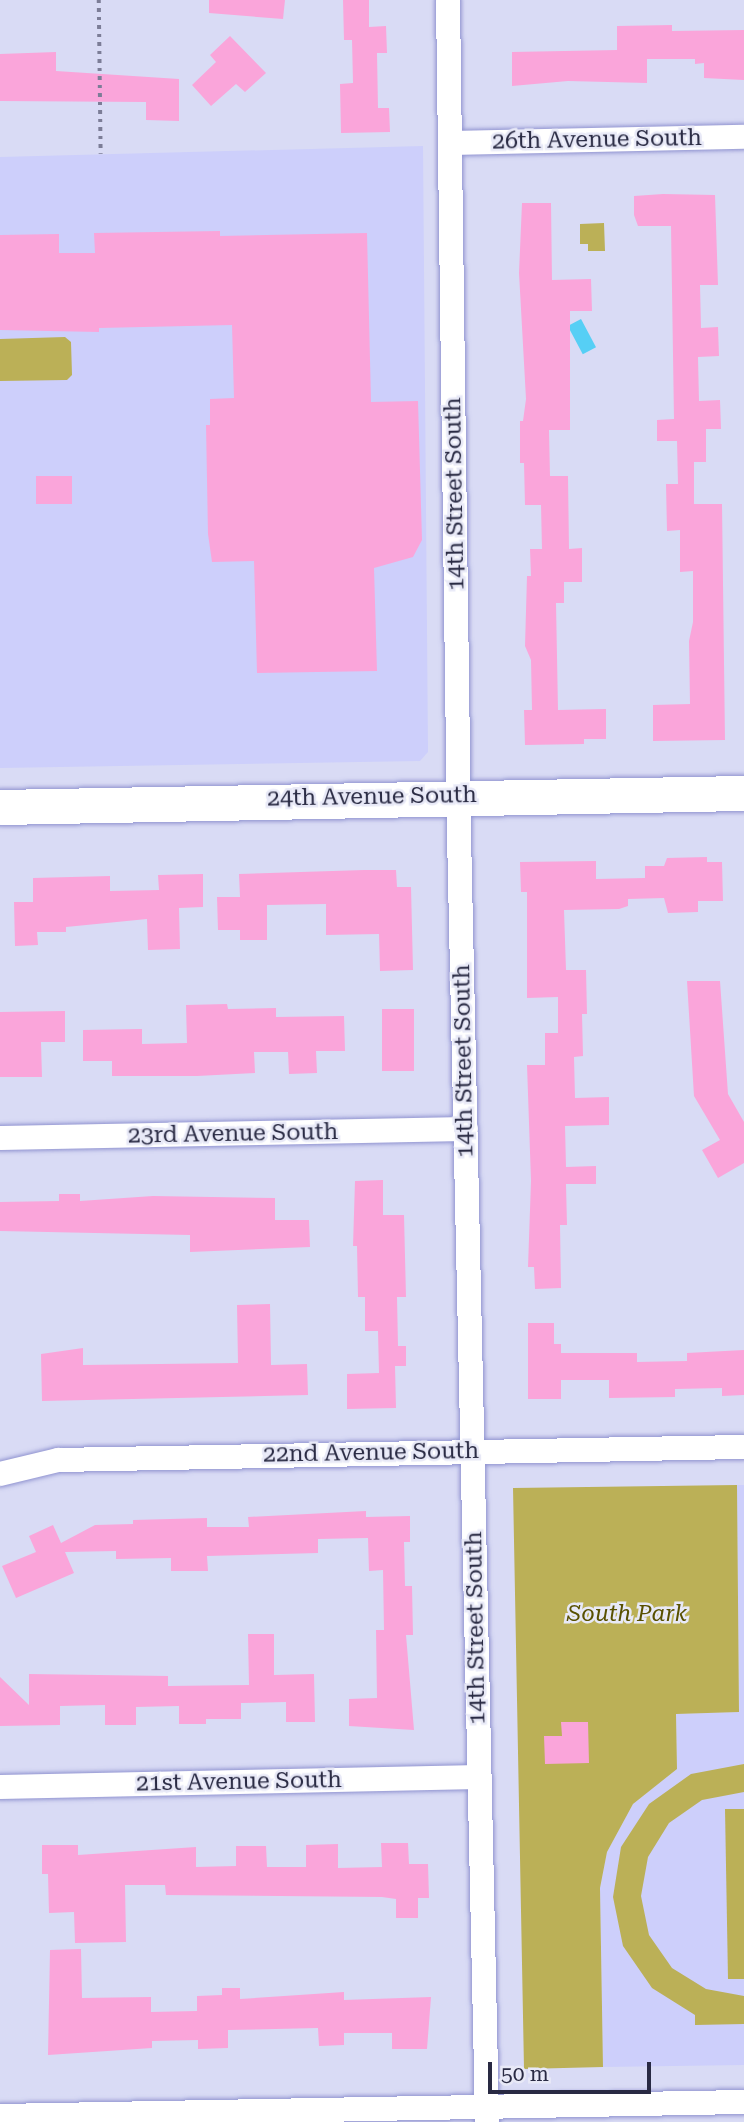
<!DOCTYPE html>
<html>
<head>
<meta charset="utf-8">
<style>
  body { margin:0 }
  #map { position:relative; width:744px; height:2122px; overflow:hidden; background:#d9dbf5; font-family:"Roboto Serif",serif }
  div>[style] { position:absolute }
  .built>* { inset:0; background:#cdcffb }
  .green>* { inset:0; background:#bbb057 }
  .water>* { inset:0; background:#56cff5; transform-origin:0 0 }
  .building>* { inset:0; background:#faa5da; transform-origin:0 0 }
  .path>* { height:3.5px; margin-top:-1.75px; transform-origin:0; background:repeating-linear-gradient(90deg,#7c7d97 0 3.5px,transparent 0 8.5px) }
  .roads { filter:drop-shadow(0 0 2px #9093d0) drop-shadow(0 0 2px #9093d0) }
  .street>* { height:24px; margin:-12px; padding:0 12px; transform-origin:12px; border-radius:12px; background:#fff }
  .secondary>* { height:35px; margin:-17.5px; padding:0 17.5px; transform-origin:17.5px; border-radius:17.5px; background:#fff }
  span { translate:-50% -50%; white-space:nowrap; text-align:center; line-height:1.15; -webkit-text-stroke:5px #e8e9f7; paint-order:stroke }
  .street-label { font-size:23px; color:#292a43 }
  .park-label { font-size:23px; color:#585000; font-style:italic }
  .scale { position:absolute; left:488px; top:2062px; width:163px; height:32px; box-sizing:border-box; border:4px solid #292a43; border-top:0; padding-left:9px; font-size:21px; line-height:24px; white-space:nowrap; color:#292a43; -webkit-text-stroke:5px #e8e9f7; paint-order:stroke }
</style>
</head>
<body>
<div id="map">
  <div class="built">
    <div style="clip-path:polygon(423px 146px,428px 752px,420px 761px,0 768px,0 157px)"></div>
    <div style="clip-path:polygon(737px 1485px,744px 1485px,744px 2065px,603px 2067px,600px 1888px,607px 1852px,633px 1804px,677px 1769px,676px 1714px,739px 1712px)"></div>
  </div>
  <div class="green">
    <div style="clip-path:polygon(604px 223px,605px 251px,588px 251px,588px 244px,580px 244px,580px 224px)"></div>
    <div style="clip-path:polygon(65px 337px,71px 342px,72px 375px,67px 380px,0 381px,0 339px)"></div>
    <div style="clip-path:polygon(737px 1485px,739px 1712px,676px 1714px,677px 1769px,633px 1804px,607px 1852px,600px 1888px,603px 2067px,524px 2069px,513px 1488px)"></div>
    <div style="clip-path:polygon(744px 1764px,744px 1792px,702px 1800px,669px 1823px,648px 1857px,641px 1896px,649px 1935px,672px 1968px,706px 1989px,744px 1996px,744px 2024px,695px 2025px,695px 2015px,652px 1988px,623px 1946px,613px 1897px,621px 1847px,649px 1804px,691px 1774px)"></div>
    <div style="clip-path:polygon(725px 1809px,744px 1809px,744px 1979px,728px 1979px)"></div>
  </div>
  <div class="water">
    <div style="left:581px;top:319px;width:32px;height:15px;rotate:62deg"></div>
  </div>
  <div class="building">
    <div style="clip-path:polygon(209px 0,285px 0,283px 19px,209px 13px)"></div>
    <div style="clip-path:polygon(343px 0,369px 0,369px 27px,386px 26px,387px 53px,377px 53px,378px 108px,389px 108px,390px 132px,341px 133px,340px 84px,353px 83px,352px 40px,344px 40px)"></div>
    <div style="clip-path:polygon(672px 25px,672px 31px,744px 30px,744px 80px,704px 78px,704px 63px,695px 64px,695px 59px,647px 59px,647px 83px,568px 81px,512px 86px,512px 52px,617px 50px,617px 26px)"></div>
    <div style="clip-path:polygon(230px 36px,266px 73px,245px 92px,236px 84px,211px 106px,192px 85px,216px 62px,210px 55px)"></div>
    <div style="clip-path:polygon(56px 52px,56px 71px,179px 79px,179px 121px,146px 120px,146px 102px,0 101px,0 54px)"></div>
    <div style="clip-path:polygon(663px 194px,715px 195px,718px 285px,700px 285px,701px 328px,718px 327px,719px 356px,698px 357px,699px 401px,720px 400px,721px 429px,706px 429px,706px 462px,694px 462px,694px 504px,722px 504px,725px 740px,653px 741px,653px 705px,690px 704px,689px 641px,693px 622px,693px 571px,680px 572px,680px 530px,667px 531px,666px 484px,678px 484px,677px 441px,657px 441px,657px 420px,674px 419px,671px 226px,638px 226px,634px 215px,634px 196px)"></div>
    <div style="clip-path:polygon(522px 203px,551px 203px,552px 280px,591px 279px,592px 311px,570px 311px,570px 430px,549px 430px,550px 476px,568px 476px,569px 549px,582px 548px,582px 582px,564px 582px,564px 603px,556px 603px,558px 710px,606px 709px,606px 739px,584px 739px,584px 744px,525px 745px,524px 710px,532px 710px,531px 660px,525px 646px,527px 576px,531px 576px,530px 549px,542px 549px,541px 505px,525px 505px,524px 463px,520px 463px,520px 421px,523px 421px,526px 399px,519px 273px)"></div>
    <div style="clip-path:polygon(220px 231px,220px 236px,367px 233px,371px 402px,418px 401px,422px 540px,413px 557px,374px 568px,377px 671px,257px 673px,254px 561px,212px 562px,208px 534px,206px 425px,210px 425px,210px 399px,234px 398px,232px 325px,99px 328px,99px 332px,0 330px,0 235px,59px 234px,59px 253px,95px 253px,94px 233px)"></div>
    <div style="left:36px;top:476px;width:36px;height:28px"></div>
    <div style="clip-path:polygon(707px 857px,707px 862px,722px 862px,723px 901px,698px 901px,698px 912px,668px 913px,664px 898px,628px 899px,628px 906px,619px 909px,564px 910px,566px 970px,586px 970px,587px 1014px,582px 1014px,583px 1056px,574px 1057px,575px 1098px,609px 1097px,609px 1125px,565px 1126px,566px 1167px,596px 1166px,596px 1184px,566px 1184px,567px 1225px,560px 1225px,561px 1288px,535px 1289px,534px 1267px,528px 1267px,531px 1181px,527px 1065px,545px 1065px,545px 1033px,558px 1033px,558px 997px,527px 998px,527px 892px,521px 892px,520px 862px,596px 861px,596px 879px,645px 878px,645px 866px,664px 866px,667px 858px)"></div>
    <div style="clip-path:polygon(364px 870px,396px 870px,397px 887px,411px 887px,413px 970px,380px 971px,379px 934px,326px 935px,326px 904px,267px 905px,267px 940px,240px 940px,240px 930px,218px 930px,217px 897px,240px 897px,239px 874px)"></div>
    <div style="clip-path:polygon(203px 874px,203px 907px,179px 908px,180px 949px,148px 950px,147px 919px,66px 927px,66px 932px,37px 932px,38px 945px,15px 946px,14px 902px,33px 902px,33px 878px,110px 876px,110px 891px,159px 890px,158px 875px)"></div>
    <div style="clip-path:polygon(687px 981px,720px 981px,728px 1094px,744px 1122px,744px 1163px,718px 1178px,702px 1150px,720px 1140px,694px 1096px)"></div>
    <div style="clip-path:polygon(227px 1004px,228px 1009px,276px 1008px,276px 1017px,344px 1016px,345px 1051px,316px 1051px,317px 1073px,289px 1074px,288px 1052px,254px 1052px,255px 1073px,197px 1076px,112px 1076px,112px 1061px,83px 1061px,83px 1030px,142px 1029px,142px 1044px,187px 1043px,186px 1005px)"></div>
    <div style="left:382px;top:1009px;width:32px;height:62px"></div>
    <div style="clip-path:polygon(65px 1011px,65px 1042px,41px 1042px,42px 1077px,0 1077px,0 1012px)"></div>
    <div style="clip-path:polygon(383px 1180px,383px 1215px,404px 1215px,406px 1297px,397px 1297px,398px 1346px,406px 1346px,406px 1366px,395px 1366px,396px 1408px,347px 1409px,347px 1374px,379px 1373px,378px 1331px,365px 1331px,365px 1297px,358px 1297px,357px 1246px,353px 1246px,355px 1181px)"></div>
    <div style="clip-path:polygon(59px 1194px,80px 1194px,80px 1201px,153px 1196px,275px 1198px,275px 1220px,309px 1220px,310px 1247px,190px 1252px,190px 1235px,0 1231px,0 1202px,59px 1201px)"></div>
    <div style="clip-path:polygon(270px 1304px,271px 1365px,307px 1364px,308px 1395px,42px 1401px,41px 1354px,83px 1348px,83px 1365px,238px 1363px,237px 1305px)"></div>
    <div style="clip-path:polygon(528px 1323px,554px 1323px,554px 1344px,561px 1344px,561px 1353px,637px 1353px,637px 1362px,687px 1361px,687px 1353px,744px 1350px,744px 1395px,722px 1396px,722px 1388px,675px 1389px,675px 1397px,609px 1398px,609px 1380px,561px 1380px,561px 1399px,528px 1399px)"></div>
    <div style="clip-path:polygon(366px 1511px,366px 1517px,410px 1516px,410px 1542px,404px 1542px,405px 1586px,412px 1586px,413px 1635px,406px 1635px,414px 1730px,349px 1726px,349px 1699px,377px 1698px,376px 1630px,384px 1630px,383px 1570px,369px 1571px,368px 1538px,318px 1539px,318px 1553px,207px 1556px,208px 1571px,171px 1571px,171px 1558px,116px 1559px,116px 1551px,65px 1552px,74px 1573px,16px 1598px,2px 1566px,36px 1552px,29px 1536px,53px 1525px,61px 1543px,95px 1525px,133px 1524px,133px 1520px,207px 1518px,207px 1527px,249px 1527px,248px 1517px)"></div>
    <div style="clip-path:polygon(248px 1634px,274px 1634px,274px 1675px,314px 1674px,315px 1722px,286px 1722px,286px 1702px,241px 1703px,241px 1719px,206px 1719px,206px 1724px,179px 1724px,179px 1706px,136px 1707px,136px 1725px,105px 1725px,105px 1705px,60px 1706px,60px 1725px,0 1726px,0 1677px,29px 1705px,29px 1674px,168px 1676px,168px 1686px,249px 1685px)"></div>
    <div style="clip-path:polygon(561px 1722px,588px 1722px,589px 1763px,545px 1764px,544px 1736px,562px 1736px)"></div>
    <div style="clip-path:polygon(381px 1843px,408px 1843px,409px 1864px,428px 1864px,429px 1898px,418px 1898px,418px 1918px,396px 1918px,396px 1899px,382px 1897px,166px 1895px,165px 1885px,125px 1885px,126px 1942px,75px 1943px,74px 1912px,49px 1913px,48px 1874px,42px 1874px,42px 1845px,78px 1845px,78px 1855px,196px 1847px,196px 1867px,236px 1866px,236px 1846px,266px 1846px,267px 1867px,306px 1867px,306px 1845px,338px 1844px,338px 1868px,382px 1867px)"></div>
    <div style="clip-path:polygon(81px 1949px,82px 1998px,151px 1997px,151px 2012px,197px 2011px,197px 1996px,222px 1995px,222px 1988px,240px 1988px,240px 1999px,344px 1992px,344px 2000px,431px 1997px,427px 2049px,392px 2049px,392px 2033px,344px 2033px,344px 2045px,319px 2046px,318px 2028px,228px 2030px,228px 2048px,198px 2049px,198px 2040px,152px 2041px,152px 2048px,48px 2055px,50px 1950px)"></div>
  </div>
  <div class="path">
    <div style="left:99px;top:0;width:154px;rotate:89.3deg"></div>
  </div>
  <div class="roads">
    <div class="street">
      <div style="left:448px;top:0;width:834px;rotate:89.24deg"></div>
      <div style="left:459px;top:834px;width:1288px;rotate:88.75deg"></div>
      <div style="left:451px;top:143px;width:293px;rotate:-1.2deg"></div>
      <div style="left:0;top:1138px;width:466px;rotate:-1.1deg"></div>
      <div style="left:0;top:1474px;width:60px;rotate:-13.6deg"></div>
      <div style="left:58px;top:1460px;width:686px;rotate:-1.09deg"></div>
      <div style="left:0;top:1787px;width:479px;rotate:-1.2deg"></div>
      <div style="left:0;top:2116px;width:744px;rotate:-1.08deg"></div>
    </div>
    <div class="secondary">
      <div style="left:0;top:807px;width:744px;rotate:-1.08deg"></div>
    </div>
  </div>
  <div class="street-label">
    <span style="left:597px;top:140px;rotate:-1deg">26th Avenue South</span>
    <span style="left:455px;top:494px;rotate:-91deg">14th Street South</span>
    <span style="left:372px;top:797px;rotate:-1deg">24th Avenue South</span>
    <span style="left:464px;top:1061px;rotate:-91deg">14th Street South</span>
    <span style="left:233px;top:1134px;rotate:-1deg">23rd Avenue South</span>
    <span style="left:371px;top:1453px;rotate:-1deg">22nd Avenue South</span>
    <span style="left:476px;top:1628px;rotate:-91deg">14th Street South</span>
    <span style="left:239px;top:1782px;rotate:-1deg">21st Avenue South</span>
  </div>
  <div class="park-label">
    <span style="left:627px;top:1614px">South Park</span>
  </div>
  <div class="scale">50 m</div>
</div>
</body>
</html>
